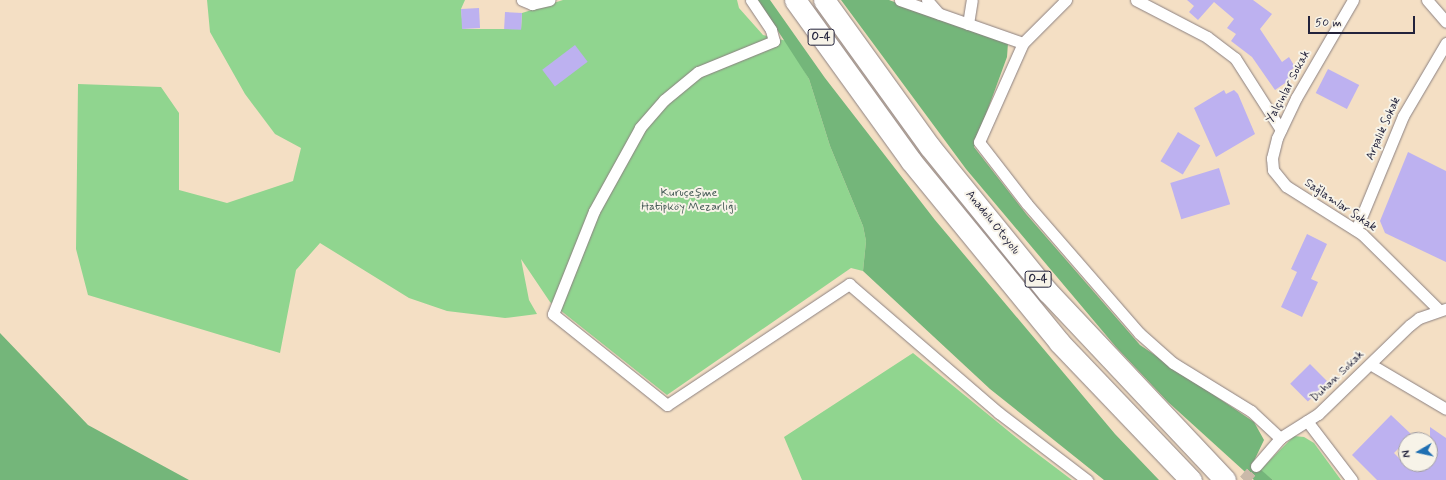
<!DOCTYPE html>
<html>
<head>
<meta charset="utf-8">
<style>
  body { margin:0 }
  #map { position:relative; width:1446px; height:480px; overflow:hidden; background:#f4dfc4; font-family:Mynerve,sans-serif }
  div>[style] { position:absolute }
  .green>* { inset:0; background:#90d58f }
  .forest>* { inset:0; background:#74b67a }
  .building>* { inset:0; background:#bdb1f0; transform-origin:0 0 }
  .street-tunnel>* { height:11px; margin-top:-5.5px; transform-origin:0; background:repeating-linear-gradient(90deg,#cab9a9 0 11px,transparent 0 16.5px) }
  .roads { filter:drop-shadow(0 0 1px #8b8080) drop-shadow(0 0 1px #8b8080) }
  .street>* { height:11px; margin:-5.5px; padding:0 5.5px; transform-origin:5.5px; border-radius:5.5px; background:#fff }
  .highway>* { height:21px; margin:-10.5px; padding:0 10.5px; transform-origin:10.5px; border-radius:10.5px; background:#fff }
  span { translate:-50% -50%; white-space:nowrap; text-align:center; line-height:1.15; -webkit-text-stroke:4px #f7f3e8; paint-order:stroke }
  .shield-label span { padding:1px 3px; background:#f7f3e8; border:1px solid; border-radius:3px; -webkit-text-stroke-width:0 }
  .shield-label { font-size:11px; color:#22223b; font-weight:700 }
  .street-label { font-size:12px; color:#22223b }
  .park-label { font-size:12px; color:#435854 }
  .north { position:absolute; left:1398px; top:432px; width:40px; height:40px; box-sizing:border-box; background:#f7f3e8; border:1px solid #a29fa3; border-radius:50%; rotate:261deg; font-size:11px; font-weight:700; line-height:16px; text-align:center; color:#22223b }
  .north::after { content:''; display:block; margin:auto; width:14px; height:18px; background:#1f6fb2; clip-path:polygon(50% 0,100% 100%,50% 72%,0 100%) }
  .scale { position:absolute; left:1308px; top:16px; width:107px; height:18px; box-sizing:border-box; border:2px solid #22223b; border-top:0; padding-left:5px; font-size:12px; line-height:14px; white-space:nowrap; color:#22223b; -webkit-text-stroke:3px #f7f3e8; paint-order:stroke }
</style>
</head>
<body>
<div id="map">
  <div class="green">
    <div style="clip-path:polygon(207px 0,465px 0,461px 9px,463px 29px,521px 29px,522px 13px,563px 0,737px 0,739px 8px,763px 35px,787px 41px,809px 79px,830px 146px,863px 226px,866px 241px,863px 271px,851px 268px,667px 395px,550px 302px,521px 259px,529px 300px,537px 314px,505px 318px,447px 311px,409px 298px,320px 243px,296px 270px,280px 353px,88px 295px,76px 249px,78px 84px,161px 87px,179px 113px,179px 190px,227px 203px,293px 181px,301px 148px,275px 134px,245px 94px,210px 32px)"></div>
    <div style="clip-path:polygon(913px 353px,1023px 443px,1072px 480px,802px 480px,784px 437px)"></div>
    <div style="clip-path:polygon(1294px 436px,1304px 437px,1314px 443px,1341px 480px,1273px 480px,1260px 470px)"></div>
  </div>
  <div class="forest">
    <div style="clip-path:polygon(758px 0,770px 0,825px 78px,935px 220px,1115px 434px,1159px 480px,1104px 480px,990px 389px,863px 271px,866px 241px,863px 226px,830px 146px,809px 79px)"></div>
    <div style="clip-path:polygon(841px 0,889px 0,1008px 43px,1007px 57px,974px 147px,1027px 215px,1140px 345px,1254px 422px,1264px 440px,1253px 463px,1273px 480px,1254px 480px,1168px 402px,1116px 347px,966px 169px)"></div>
    <div style="clip-path:polygon(0 333px,88px 425px,189px 480px,0 480px)"></div>
  </div>
  <div class="building">
    <div style="clip-path:polygon(1187px 0,1253px 0,1272px 14px,1260px 29px,1282px 62px,1289px 57px,1295px 67px,1290px 71px,1294px 77px,1275px 90px,1252px 57px,1231px 41px,1236px 34px,1227px 28px,1234px 19px,1214px 2px,1198px 20px,1189px 12px,1194px 6px)"></div>
    <div style="left:479px;top:8px;width:20px;height:18px;rotate:87deg"></div>
    <div style="left:505px;top:12px;width:17px;height:17px;rotate:3deg"></div>
    <div style="left:575px;top:45px;width:21px;height:41px;rotate:53deg"></div>
    <div style="left:1328px;top:69px;width:35px;height:27px;rotate:27deg"></div>
    <div style="clip-path:polygon(1224px 90px,1226px 94px,1234px 90px,1238px 94px,1255px 134px,1216px 157px,1194px 108px)"></div>
    <div style="left:1178px;top:132px;width:26px;height:34px;rotate:31deg"></div>
    <div style="clip-path:polygon(1408px 152px,1446px 171px,1446px 262px,1385px 233px,1380px 221px)"></div>
    <div style="left:1219px;top:168px;width:38px;height:51px;rotate:73deg"></div>
    <div style="clip-path:polygon(1307px 234px,1327px 244px,1311px 279px,1318px 282px,1302px 317px,1281px 307px,1297px 272px,1291px 269px)"></div>
    <div style="left:1310px;top:364px;width:25px;height:28px;rotate:45deg"></div>
    <div style="clip-path:polygon(1391px 415px,1412px 435px,1394px 453px,1405px 464px,1430px 464px,1430px 427px,1446px 438px,1446px 480px,1377px 480px,1352px 455px)"></div>
  </div>
  <div class="street-tunnel">
    <div style="left:1244px;top:480px;width:18px;rotate:-49deg"></div>
  </div>
  <div class="roads">
    <div class="street">
      <div style="left:522px;top:0;width:11px;rotate:22deg"></div>
      <div style="left:532px;top:4px;width:18px;rotate:-13deg"></div>
      <div style="left:751px;top:0;width:36px;rotate:56deg"></div>
      <div style="left:771px;top:30px;width:11px;rotate:75deg"></div>
      <div style="left:774px;top:41px;width:82px;rotate:157.8deg"></div>
      <div style="left:698px;top:72px;width:44px;rotate:140.5deg"></div>
      <div style="left:664px;top:100px;width:37px;rotate:131deg"></div>
      <div style="left:640px;top:128px;width:95px;rotate:119deg"></div>
      <div style="left:594px;top:211px;width:111px;rotate:111.7deg"></div>
      <div style="left:553px;top:314px;width:146px;rotate:38.6deg"></div>
      <div style="left:667px;top:405px;width:219px;rotate:-33.6deg"></div>
      <div style="left:849px;top:284px;width:198px;rotate:40.7deg"></div>
      <div style="left:999px;top:413px;width:111px;rotate:37.3deg"></div>
      <div style="left:900px;top:0;width:130px;rotate:19.3deg"></div>
      <div style="left:1023px;top:43px;width:61px;rotate:-45deg"></div>
      <div style="left:927px;top:0;width:18px;rotate:49deg"></div>
      <div style="left:1136px;top:0;width:80px;rotate:27.5deg"></div>
      <div style="left:1207px;top:37px;width:35px;rotate:37deg"></div>
      <div style="left:1235px;top:58px;width:85px;rotate:57.4deg"></div>
      <div style="left:1353px;top:0;width:113px;rotate:120.2deg"></div>
      <div style="left:1296px;top:98px;width:44px;rotate:115.4deg"></div>
      <div style="left:1277px;top:138px;width:21px;rotate:104deg"></div>
      <div style="left:1272px;top:158px;width:12px;rotate:85deg"></div>
      <div style="left:1273px;top:170px;width:21px;rotate:51deg"></div>
      <div style="left:1286px;top:186px;width:90px;rotate:32.3deg"></div>
      <div style="left:1362px;top:234px;width:108px;rotate:44.6deg"></div>
      <div style="left:1427px;top:0;width:29px;rotate:49deg"></div>
      <div style="left:968px;top:24px;width:24px;rotate:-81deg"></div>
      <div style="left:1023px;top:43px;width:108px;rotate:114deg"></div>
      <div style="left:979px;top:142px;width:78px;rotate:52.3deg"></div>
      <div style="left:1027px;top:204px;width:171px;rotate:49deg"></div>
      <div style="left:1139px;top:333px;width:45px;rotate:41.4deg"></div>
      <div style="left:1173px;top:363px;width:92px;rotate:31.6deg"></div>
      <div style="left:1251px;top:411px;width:40px;rotate:43deg"></div>
      <div style="left:1356px;top:230px;width:123px;rotate:-67.6deg"></div>
      <div style="left:1403px;top:116px;width:85px;rotate:-59.5deg"></div>
      <div style="left:1370px;top:364px;width:88px;rotate:30.6deg"></div>
      <div style="left:1307px;top:421px;width:74px;rotate:52.7deg"></div>
      <div style="left:1256px;top:466px;width:37px;rotate:-49deg"></div>
      <div style="left:1280px;top:438px;width:45px;rotate:-32.3deg"></div>
      <div style="left:1318px;top:414px;width:128px;rotate:-44.1deg"></div>
      <div style="left:1410px;top:325px;width:11px;rotate:-38deg"></div>
      <div style="left:1419px;top:318px;width:28px;rotate:-19deg"></div>
    </div>
    <div class="highway">
      <div style="left:795px;top:0;width:198px;rotate:54.2deg"></div>
      <div style="left:911px;top:161px;width:234px;rotate:50.7deg"></div>
      <div style="left:1059px;top:342px;width:191px;rotate:46.3deg"></div>
      <div style="left:824px;top:0;width:181px;rotate:54.2deg"></div>
      <div style="left:930px;top:147px;width:187px;rotate:50.9deg"></div>
      <div style="left:1048px;top:292px;width:258px;rotate:46.7deg"></div>
    </div>
  </div>
  <div class="shield-label">
    <span style="left:821px;top:37px">O-4</span>
    <span style="left:1038px;top:279px">O-4</span>
  </div>
  <div class="street-label">
    <span style="left:1289px;top:87px;rotate:-62deg">Yalçınlar Sokak</span>
    <span style="left:1384px;top:129px;rotate:-66deg">Arpalık Sokak</span>
    <span style="left:1340px;top:206px;rotate:34deg">Sağlamlar Sokak</span>
    <span style="left:992px;top:223px;rotate:51deg">Anadolu Otoyolu</span>
    <span style="left:1338px;top:377px;rotate:-44deg">Duhan Sokak</span>
  </div>
  <div class="park-label">
    <span style="left:689px;top:201px">Kuruçeşme<br>Hatipköy Mezarlığı</span>
  </div>
  <div class="north">N</div>
  <div class="scale">50 m</div>
</div>
</body>
</html>
